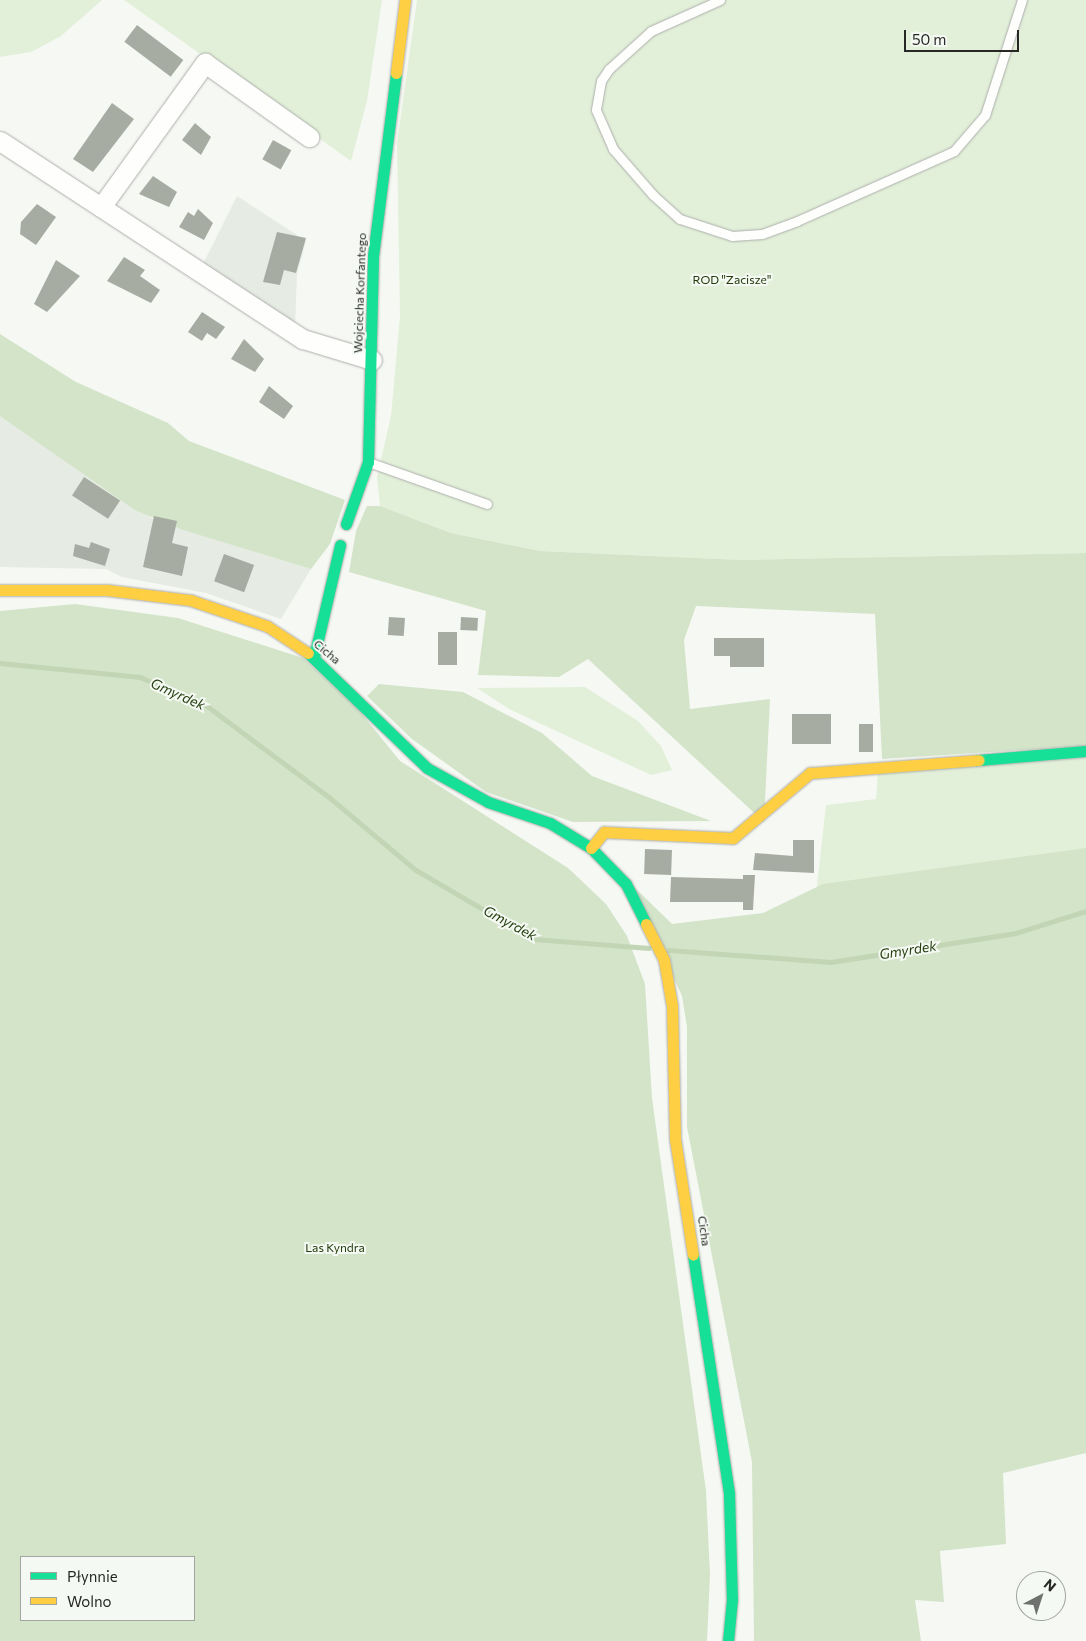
<!DOCTYPE html>
<html>
<head>
<meta charset="utf-8">
<style>
  body { margin:0 }
  #map { position:relative; width:1086px; height:1641px; overflow:hidden; background:#f6f8f4; font-family:Commissioner,sans-serif }
  div>[style] { position:absolute }
  .built>* { inset:0; background:#e6ebe3 }
  .green>* { inset:0; background:#e2f0d9 }
  .forest>* { inset:0; background:#d3e4c9 }
  .stream>* { height:4.5px; margin:-2.25px; padding:0 2.25px; transform-origin:2.25px; border-radius:2.25px; background:#c2d6b6 }
  .building>* { inset:0; background:#a6aca2; transform-origin:0 0 }
  .roads { filter:drop-shadow(0 0 1px #adaeac) drop-shadow(0 0 1px #adaeac) }
  .lane>* { height:9px; margin:-4.5px; padding:0 4.5px; transform-origin:4.5px; border-radius:4.5px; background:#fefefd }
  .street>* { height:19px; margin:-9.5px; padding:0 9.5px; transform-origin:9.5px; border-radius:9.5px; background:#fefefd }
  .fast>* { height:11px; margin:-5.5px; padding:0 5.5px; transform-origin:5.5px; border-radius:5.5px; background:#16e098 }
  .slow>* { height:11px; margin:-5.5px; padding:0 5.5px; transform-origin:5.5px; border-radius:5.5px; background:#ffcf43 }
  span { translate:-50% -50%; white-space:nowrap; text-align:center; line-height:1.15; -webkit-text-stroke:4px #f5f9f3; paint-order:stroke }
  .park-label { font-size:12px; color:#213b0b }
  .street-label { font-size:12px; color:#272826 }
  .water-label { font-size:14px; color:#253f0f; font-style:italic }
  .legend { position:absolute; left:20px; top:1556px; width:175px; height:65px; box-sizing:border-box; background:#f5f9f3; border:1px solid #a3a5a1; margin:0; padding:6px 9px; list-style:none; font-size:15px; color:#272826 }
  .legend li { display:flex; align-items:center; gap:10px; height:25px }
  .legend b { width:25px; border:1px solid #a3a5a1 }
  .north { position:absolute; left:1016px; top:1571px; width:50px; height:50px; box-sizing:border-box; background:#f5f9f3; border:1px solid #a3a5a1; border-radius:50%; rotate:40deg; font-size:14px; font-weight:700; line-height:20px; text-align:center; color:#272826 }
  .north::after { content:''; display:block; margin:auto; width:18px; height:22px; background:#6f716e; clip-path:polygon(50% 0,100% 100%,50% 72%,0 100%) }
  .scale { position:absolute; left:904px; top:30px; width:115px; height:22px; box-sizing:border-box; border:2px solid #272826; border-top:0; padding-left:6px; font-size:15px; line-height:18px; white-space:nowrap; color:#272826; -webkit-text-stroke:4px #f5f9f3; paint-order:stroke }
</style>
</head>
<body>
<div id="map">
  <div class="built">
    <div style="clip-path:polygon(237px 196px,306px 241px,297px 274px,295px 327px,202px 266px)"></div>
    <div style="clip-path:polygon(0 416px,156px 521px,311px 569px,281px 619px,206px 593px,122px 577px,106px 569px,0 567px)"></div>
  </div>
  <div class="green">
    <div style="clip-path:polygon(0 0,102px 0,61px 36px,31px 52px,0 57px)"></div>
    <div style="clip-path:polygon(124px 0,382px 0,367px 101px,351px 161px)"></div>
    <div style="clip-path:polygon(417px 0,1086px 0,1086px 553px,742px 560px,540px 551px,451px 533px,380px 506px,377px 477px,391px 416px,400px 316px,397px 143px)"></div>
    <div style="clip-path:polygon(585px 687px,638px 721px,661px 746px,672px 770px,651px 775px,509px 709px,477px 688px)"></div>
    <div style="clip-path:polygon(1086px 758px,1086px 857px,816px 894px,826px 805px,876px 799px,878px 772px)"></div>
  </div>
  <div class="forest">
    <div style="clip-path:polygon(0 334px,76px 382px,168px 423px,189px 441px,345px 500px,330px 544px,311px 569px,180px 529px,135px 510px,0 416px)"></div>
    <div style="clip-path:polygon(367px 506px,380px 506px,451px 533px,540px 551px,742px 560px,1086px 553px,1086px 746px,882px 759px,875px 614px,696px 606px,684px 640px,690px 709px,770px 699px,764px 822px,588px 659px,559px 677px,478px 675px,486px 611px,349px 572px,356px 531px)"></div>
    <div style="clip-path:polygon(evenodd,75px 604px,178px 618px,303px 658px,357px 708px,400px 761px,568px 868px,606px 904px,627px 936px,645px 984px,652px 1098px,706px 1491px,710px 1575px,707px 1641px,0 1641px,0 611px,75px 604px,21px 1557px,194px 1557px,194px 1620px,21px 1620px,21px 1557px)"></div>
    <div style="clip-path:polygon(379px 684px,463px 692px,542px 733px,592px 776px,711px 821px,573px 822px,486px 792px,412px 739px,367px 696px)"></div>
    <div style="clip-path:polygon(1086px 848px,1086px 1453px,1003px 1473px,1006px 1544px,940px 1551px,944px 1602px,915px 1600px,921px 1641px,754px 1641px,752px 1462px,687px 1127px,687px 1027px,682px 996px,631px 884px,672px 924px,763px 913px,823px 884px)"></div>
  </div>
  <div class="stream">
    <div style="left:0;top:663px;width:141px;rotate:5.7deg"></div>
    <div style="left:140px;top:677px;width:72px;rotate:23deg"></div>
    <div style="left:206px;top:705px;width:154px;rotate:36.8deg"></div>
    <div style="left:329px;top:797px;width:114px;rotate:40deg"></div>
    <div style="left:416px;top:870px;width:137px;rotate:30.3deg"></div>
    <div style="left:534px;top:939px;width:115px;rotate:4.5deg"></div>
    <div style="left:669px;top:950px;width:162px;rotate:4.2deg"></div>
    <div style="left:831px;top:962px;width:187px;rotate:-8.9deg"></div>
    <div style="left:1016px;top:933px;width:73px;rotate:-17.4deg"></div>
  </div>
  <div class="building">
    <div style="left:137px;top:25px;width:58px;height:21px;rotate:37deg"></div>
    <div style="clip-path:polygon(112px 103px,134px 119px,93px 172px,73px 159px)"></div>
    <div style="clip-path:polygon(195px 123px,211px 137px,201px 155px,182px 140px)"></div>
    <div style="left:273px;top:140px;width:21px;height:22px;rotate:29deg"></div>
    <div style="clip-path:polygon(153px 176px,177px 192px,169px 207px,139px 194px)"></div>
    <div style="clip-path:polygon(37px 204px,56px 217px,36px 245px,20px 234px,21px 222px)"></div>
    <div style="clip-path:polygon(198px 209px,213px 223px,204px 240px,179px 227px,188px 212px,194px 216px)"></div>
    <div style="clip-path:polygon(277px 232px,306px 238px,296px 273px,284px 270px,280px 285px,263px 282px)"></div>
    <div style="clip-path:polygon(124px 257px,145px 270px,140px 276px,160px 290px,151px 303px,107px 281px)"></div>
    <div style="clip-path:polygon(56px 260px,80px 276px,47px 312px,34px 304px)"></div>
    <div style="clip-path:polygon(202px 312px,225px 327px,216px 339px,207px 333px,202px 341px,188px 332px)"></div>
    <div style="clip-path:polygon(244px 339px,264px 359px,255px 372px,231px 359px)"></div>
    <div style="clip-path:polygon(269px 386px,293px 406px,284px 419px,259px 402px)"></div>
    <div style="left:84px;top:477px;width:43px;height:22px;rotate:33deg"></div>
    <div style="clip-path:polygon(154px 516px,177px 521px,172px 543px,188px 547px,182px 576px,143px 567px)"></div>
    <div style="clip-path:polygon(91px 542px,110px 549px,105px 566px,73px 556px,75px 544px,89px 548px)"></div>
    <div style="left:224px;top:554px;width:32px;height:29px;rotate:20deg"></div>
    <div style="left:389px;top:617px;width:16px;height:18px;rotate:4deg"></div>
    <div style="left:461px;top:617px;width:17px;height:13px;rotate:3deg"></div>
    <div style="left:438px;top:632px;width:19px;height:33px"></div>
    <div style="clip-path:polygon(714px 638px,764px 638px,764px 667px,730px 667px,730px 656px,714px 656px)"></div>
    <div style="left:792px;top:714px;width:39px;height:30px"></div>
    <div style="left:859px;top:724px;width:14px;height:28px"></div>
    <div style="clip-path:polygon(793px 840px,814px 840px,814px 873px,753px 870px,755px 853px,793px 856px)"></div>
    <div style="left:645px;top:849px;width:27px;height:25px;rotate:2deg"></div>
    <div style="clip-path:polygon(743px 875px,755px 875px,753px 910px,743px 910px,743px 902px,670px 902px,671px 877px,743px 879px)"></div>
  </div>
  <div class="roads">
    <div class="lane">
      <div style="left:720px;top:0;width:76px;rotate:155.8deg"></div>
      <div style="left:651px;top:31px;width:57px;rotate:137.9deg"></div>
      <div style="left:609px;top:69px;width:14px;rotate:124deg"></div>
      <div style="left:601px;top:81px;width:29px;rotate:100deg"></div>
      <div style="left:596px;top:110px;width:43px;rotate:66.4deg"></div>
      <div style="left:613px;top:149px;width:61px;rotate:49deg"></div>
      <div style="left:653px;top:195px;width:36px;rotate:42deg"></div>
      <div style="left:680px;top:219px;width:55px;rotate:18.1deg"></div>
      <div style="left:732px;top:236px;width:30px;rotate:-4deg"></div>
      <div style="left:762px;top:234px;width:37px;rotate:-20deg"></div>
      <div style="left:797px;top:221px;width:172px;rotate:-24deg"></div>
      <div style="left:954px;top:151px;width:48px;rotate:-49.3deg"></div>
      <div style="left:985px;top:115px;width:121px;rotate:-72.2deg"></div>
      <div style="left:371px;top:463px;width:123px;rotate:19.5deg"></div>
    </div>
    <div class="street">
      <div style="left:0;top:141px;width:362px;rotate:33.2deg"></div>
      <div style="left:303px;top:339px;width:72px;rotate:16.9deg"></div>
      <div style="left:101px;top:207px;width:178px;rotate:-54.2deg"></div>
      <div style="left:205px;top:63px;width:128px;rotate:35.4deg"></div>
    </div>
    <div class="fast">
      <div style="left:346px;top:524px;width:66px;rotate:-70.5deg"></div>
      <div style="left:368px;top:462px;width:206px;rotate:-88.6deg"></div>
      <div style="left:373px;top:256px;width:184px;rotate:-82.8deg"></div>
      <div style="left:308px;top:653px;width:165px;rotate:44deg"></div>
      <div style="left:427px;top:768px;width:70px;rotate:29.1deg"></div>
      <div style="left:488px;top:802px;width:65px;rotate:18.7deg"></div>
      <div style="left:550px;top:823px;width:48px;rotate:31.4deg"></div>
      <div style="left:591px;top:848px;width:50px;rotate:45.8deg"></div>
      <div style="left:626px;top:884px;width:45px;rotate:63.4deg"></div>
      <div style="left:314px;top:657px;width:115px;rotate:-76.9deg"></div>
      <div style="left:978px;top:760px;width:108px;rotate:-4.8deg"></div>
      <div style="left:693px;top:1255px;width:242px;rotate:81.4deg"></div>
      <div style="left:729px;top:1494px;width:105px;rotate:88.4deg"></div>
      <div style="left:732px;top:1599px;width:42px;rotate:95.4deg"></div>
    </div>
    <div class="slow">
      <div style="left:396px;top:73px;width:74px;rotate:-83deg"></div>
      <div style="left:0;top:590px;width:107px"></div>
      <div style="left:107px;top:590px;width:84px;rotate:6.9deg"></div>
      <div style="left:190px;top:600px;width:81px;rotate:18.7deg"></div>
      <div style="left:267px;top:626px;width:49px;rotate:33.4deg"></div>
      <div style="left:591px;top:848px;width:21px;rotate:-51deg"></div>
      <div style="left:604px;top:832px;width:129px;rotate:2.7deg"></div>
      <div style="left:733px;top:838px;width:101px;rotate:-40.2deg"></div>
      <div style="left:810px;top:773px;width:169px;rotate:-4.4deg"></div>
      <div style="left:646px;top:924px;width:40px;rotate:63.4deg"></div>
      <div style="left:664px;top:960px;width:47px;rotate:80.1deg"></div>
      <div style="left:672px;top:1006px;width:133px;rotate:88.7deg"></div>
      <div style="left:675px;top:1139px;width:117px;rotate:81.2deg"></div>
    </div>
  </div>
  <div class="park-label">
    <span style="left:732px;top:280px">ROD "Zacisze"</span>
    <span style="left:335px;top:1248px">Las Kyndra</span>
  </div>
  <div class="street-label">
    <span style="left:360px;top:293px;rotate:-88deg">Wojciecha Korfantego</span>
    <span style="left:327px;top:652px;rotate:40deg">Cicha</span>
    <span style="left:704px;top:1231px;rotate:82deg">Cicha</span>
  </div>
  <div class="water-label">
    <span style="left:178px;top:694px;rotate:24deg">Gmyrdek</span>
    <span style="left:510px;top:923px;rotate:28deg">Gmyrdek</span>
    <span style="left:908px;top:950px;rotate:-9deg">Gmyrdek</span>
  </div>
  <ul class="legend">
  <li><b style="height:6px;background:#16e098"></b>Płynnie</li>
  <li><b style="height:6px;background:#ffcf43"></b>Wolno</li>
  </ul>
  <div class="north">N</div>
  <div class="scale">50 m</div>
</div>
</body>
</html>
